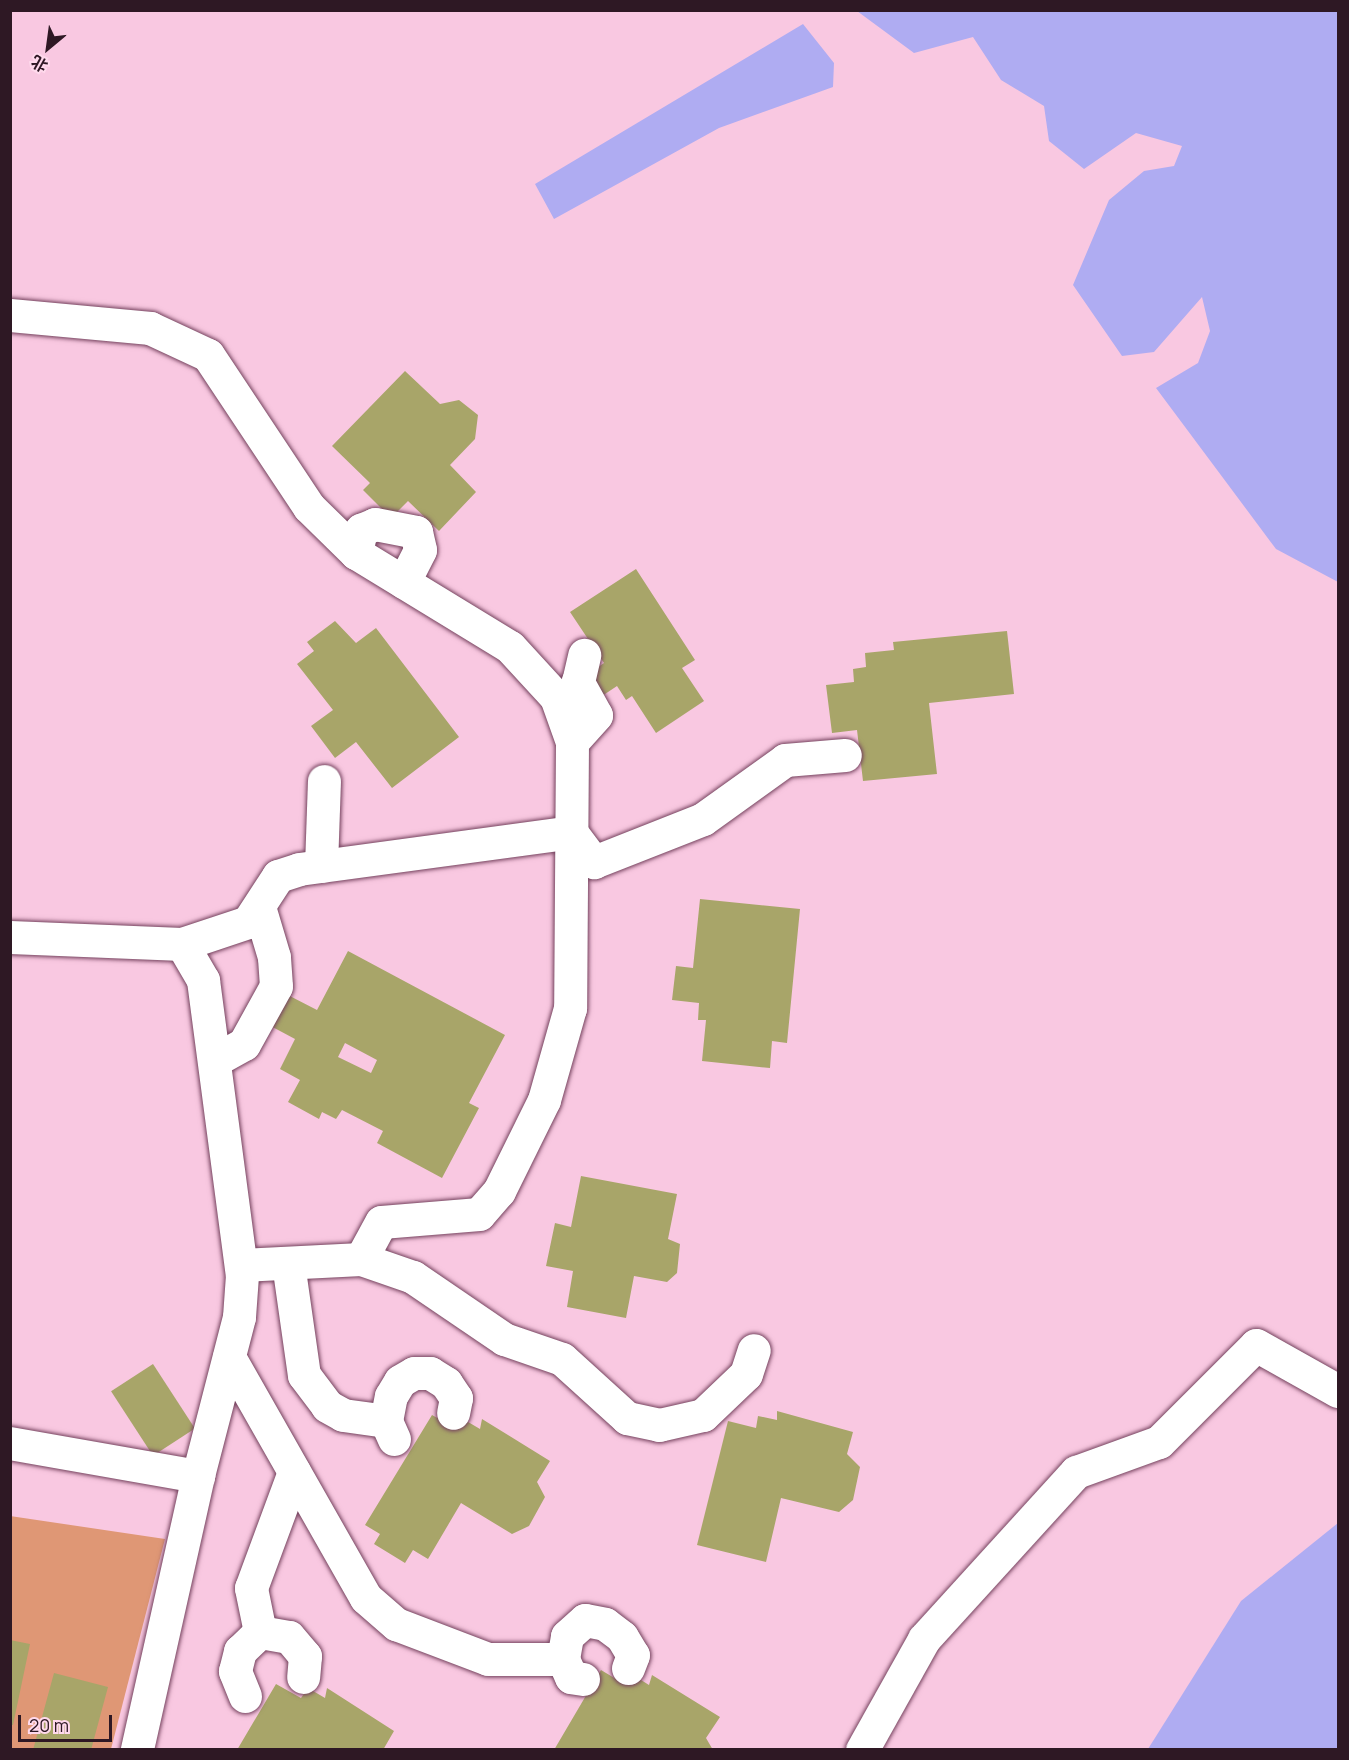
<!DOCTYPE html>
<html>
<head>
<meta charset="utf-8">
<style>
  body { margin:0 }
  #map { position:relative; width:1349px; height:1760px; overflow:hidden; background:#f9c8e1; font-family:Manrope,"Noto Sans SC",sans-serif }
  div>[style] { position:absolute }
  .forest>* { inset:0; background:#df9775 }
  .water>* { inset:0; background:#afacf2 }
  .building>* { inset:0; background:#a8a569; transform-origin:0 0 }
  .roads { filter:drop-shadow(0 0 2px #75425e) drop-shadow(0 0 2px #75425e) }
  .minor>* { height:33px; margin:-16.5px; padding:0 16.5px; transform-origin:16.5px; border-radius:16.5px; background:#fff }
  span { translate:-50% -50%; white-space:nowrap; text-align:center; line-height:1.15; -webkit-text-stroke:5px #ffd9ec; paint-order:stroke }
  .frame { position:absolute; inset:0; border:12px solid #2e1824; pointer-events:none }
  .north { position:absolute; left:18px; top:18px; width:60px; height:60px; -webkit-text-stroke:4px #ffd9ec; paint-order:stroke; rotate:209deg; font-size:16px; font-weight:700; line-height:24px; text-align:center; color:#2e1824 }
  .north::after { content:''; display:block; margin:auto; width:21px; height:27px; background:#2e1824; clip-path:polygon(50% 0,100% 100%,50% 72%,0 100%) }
  .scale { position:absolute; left:18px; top:1715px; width:94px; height:27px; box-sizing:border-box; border:3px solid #2e1824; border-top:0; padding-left:8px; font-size:18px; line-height:21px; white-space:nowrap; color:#2e1824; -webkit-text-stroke:4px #ffd9ec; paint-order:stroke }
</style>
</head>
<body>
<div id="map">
  <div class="forest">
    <div style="clip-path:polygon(10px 1516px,165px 1539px,111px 1749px,11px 1749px)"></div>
  </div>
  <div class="water">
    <div style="clip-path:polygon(857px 11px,1338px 11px,1338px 582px,1276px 549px,1156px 388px,1198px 363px,1210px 331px,1202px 297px,1154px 352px,1122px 356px,1073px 285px,1109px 200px,1144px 171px,1174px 166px,1182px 146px,1136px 133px,1084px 169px,1049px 141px,1044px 106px,1001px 80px,973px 37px,914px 53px)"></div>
    <div style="clip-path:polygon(803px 24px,834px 63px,833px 87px,719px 128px,554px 219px,535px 184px)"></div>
    <div style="clip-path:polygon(1338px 1523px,1338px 1749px,1148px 1749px,1241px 1601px)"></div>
  </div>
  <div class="building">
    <div style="clip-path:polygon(405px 371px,440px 404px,459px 400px,478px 415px,475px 439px,450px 465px,476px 492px,439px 531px,408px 501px,391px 518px,363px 490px,370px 483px,332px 446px)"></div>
    <div style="clip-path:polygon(636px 569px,695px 660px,682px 668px,704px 701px,656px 733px,632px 696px,626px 700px,617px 686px,599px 698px,585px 676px,604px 663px,570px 612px)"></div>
    <div style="clip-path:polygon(335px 621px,356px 643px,376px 628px,459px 737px,392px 788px,356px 742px,335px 758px,311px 726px,333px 710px,297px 664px,314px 651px,307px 642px)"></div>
    <div style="clip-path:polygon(1007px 631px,1014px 694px,929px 703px,937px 774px,863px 781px,857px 730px,832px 733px,826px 685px,854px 682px,853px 669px,866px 667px,865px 653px,894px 650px,893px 642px)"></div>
    <div style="clip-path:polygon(700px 899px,800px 909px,787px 1043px,772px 1041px,770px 1068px,702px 1061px,706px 1020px,698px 1020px,699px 1003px,672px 1000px,676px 966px,693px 968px)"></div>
    <div style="clip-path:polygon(evenodd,348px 951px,505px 1035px,469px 1103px,479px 1108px,442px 1178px,377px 1143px,383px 1131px,342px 1110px,336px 1119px,322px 1112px,319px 1119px,288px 1102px,300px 1080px,280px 1069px,295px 1039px,265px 1023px,282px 992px,317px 1010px,348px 951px,345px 1043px,377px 1060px,371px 1073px,338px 1057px,345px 1043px)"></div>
    <div style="clip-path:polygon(581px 1176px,677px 1194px,668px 1239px,680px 1244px,677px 1273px,667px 1282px,634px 1276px,626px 1318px,567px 1307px,573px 1271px,546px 1266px,555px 1223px,571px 1227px)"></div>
    <div style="left:153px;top:1364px;width:77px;height:50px;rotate:57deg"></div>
    <div style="clip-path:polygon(777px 1411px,853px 1432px,847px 1454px,860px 1467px,853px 1500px,839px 1512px,781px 1498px,766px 1562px,697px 1545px,728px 1421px,756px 1428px,758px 1416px,777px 1420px)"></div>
    <div style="clip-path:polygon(432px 1415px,457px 1429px,463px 1419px,480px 1429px,482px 1419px,550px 1461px,537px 1482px,545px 1497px,529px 1526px,512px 1534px,461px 1503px,428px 1559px,413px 1550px,405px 1563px,374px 1544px,380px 1534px,365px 1525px)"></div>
    <div style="clip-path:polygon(10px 1640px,30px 1644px,13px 1725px,10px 1725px)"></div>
    <div style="clip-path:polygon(601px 1670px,626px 1685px,633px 1675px,649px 1685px,652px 1675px,720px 1717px,706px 1738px,713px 1750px,554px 1750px)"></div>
    <div style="clip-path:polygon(54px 1673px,108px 1687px,91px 1750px,33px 1750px)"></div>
    <div style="clip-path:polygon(276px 1684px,301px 1698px,308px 1688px,325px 1698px,327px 1688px,394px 1731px,383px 1750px,237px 1750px)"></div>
  </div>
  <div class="roads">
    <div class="minor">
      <div style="left:10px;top:315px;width:141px;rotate:5.3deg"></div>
      <div style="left:150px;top:328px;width:64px;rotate:25deg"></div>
      <div style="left:208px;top:355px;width:182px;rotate:56.4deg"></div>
      <div style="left:309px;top:507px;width:66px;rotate:44.4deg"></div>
      <div style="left:356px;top:553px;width:180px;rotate:31.4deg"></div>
      <div style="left:510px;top:647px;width:68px;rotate:47.4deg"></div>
      <div style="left:556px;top:697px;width:48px;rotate:70.4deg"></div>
      <div style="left:572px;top:742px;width:266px;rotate:90.4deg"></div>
      <div style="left:570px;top:1008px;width:96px;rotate:105.8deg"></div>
      <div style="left:544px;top:1100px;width:102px;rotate:116.3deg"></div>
      <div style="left:499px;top:1191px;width:30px;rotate:131deg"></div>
      <div style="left:479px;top:1214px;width:98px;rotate:175.3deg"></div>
      <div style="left:381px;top:1222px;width:42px;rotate:118.4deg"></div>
      <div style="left:361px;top:1259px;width:120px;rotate:177.1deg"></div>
      <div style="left:356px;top:553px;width:24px;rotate:-78deg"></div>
      <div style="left:361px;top:530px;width:15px;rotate:-23deg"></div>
      <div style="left:375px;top:524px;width:42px;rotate:11deg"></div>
      <div style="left:416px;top:532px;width:18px;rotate:77deg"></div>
      <div style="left:420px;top:550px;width:36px;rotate:117deg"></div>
      <div style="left:572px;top:742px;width:36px;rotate:-48deg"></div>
      <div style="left:596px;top:715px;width:38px;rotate:-119deg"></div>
      <div style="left:578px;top:682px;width:28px;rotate:-77deg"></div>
      <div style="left:321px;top:866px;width:85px;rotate:-88deg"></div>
      <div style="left:10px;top:937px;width:172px;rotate:2.3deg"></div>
      <div style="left:182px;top:944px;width:42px;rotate:59.7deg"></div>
      <div style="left:203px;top:980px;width:298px;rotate:82.5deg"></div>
      <div style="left:242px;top:1275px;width:42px;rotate:94.1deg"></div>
      <div style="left:239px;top:1317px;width:164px;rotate:104.5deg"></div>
      <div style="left:182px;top:944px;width:70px;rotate:-18.4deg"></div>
      <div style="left:248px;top:922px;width:55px;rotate:-56.9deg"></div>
      <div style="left:278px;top:876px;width:22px;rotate:-18deg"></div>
      <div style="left:299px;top:869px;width:275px;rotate:-7.7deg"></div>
      <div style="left:571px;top:832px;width:38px;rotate:53deg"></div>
      <div style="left:594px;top:862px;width:117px;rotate:-21.5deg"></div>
      <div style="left:703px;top:819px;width:101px;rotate:-35.7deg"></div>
      <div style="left:785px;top:760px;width:60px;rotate:-4.8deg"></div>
      <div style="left:215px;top:1060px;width:33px;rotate:-29deg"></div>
      <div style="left:244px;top:1044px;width:66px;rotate:-61.1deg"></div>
      <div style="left:276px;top:986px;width:29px;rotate:-94deg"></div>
      <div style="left:274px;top:957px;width:49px;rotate:-106.6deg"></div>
      <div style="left:361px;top:1259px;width:55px;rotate:19.1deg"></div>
      <div style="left:413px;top:1277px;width:110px;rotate:34.3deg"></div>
      <div style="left:504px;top:1339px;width:61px;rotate:19deg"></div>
      <div style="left:562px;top:1359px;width:88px;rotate:42.2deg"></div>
      <div style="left:627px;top:1418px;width:33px;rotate:12deg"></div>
      <div style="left:659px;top:1425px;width:45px;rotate:-12.8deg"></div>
      <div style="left:703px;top:1415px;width:59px;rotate:-43.6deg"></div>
      <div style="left:746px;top:1374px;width:25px;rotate:-72deg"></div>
      <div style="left:288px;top:1263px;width:113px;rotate:81.9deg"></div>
      <div style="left:304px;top:1375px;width:39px;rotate:53deg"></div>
      <div style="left:327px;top:1406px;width:18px;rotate:29deg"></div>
      <div style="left:343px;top:1415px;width:43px;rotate:7.9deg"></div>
      <div style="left:229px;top:1357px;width:277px;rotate:60.4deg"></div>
      <div style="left:366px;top:1598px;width:40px;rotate:41deg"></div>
      <div style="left:396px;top:1624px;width:98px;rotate:20.8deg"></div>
      <div style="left:488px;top:1659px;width:75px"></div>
      <div style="left:394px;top:1439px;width:20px;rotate:-114deg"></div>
      <div style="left:386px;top:1421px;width:25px;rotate:-79deg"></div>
      <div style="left:391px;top:1396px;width:17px;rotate:-59deg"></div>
      <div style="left:400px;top:1381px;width:16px;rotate:-30deg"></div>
      <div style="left:414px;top:1373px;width:16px"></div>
      <div style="left:430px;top:1373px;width:19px;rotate:32deg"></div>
      <div style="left:446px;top:1383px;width:18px;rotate:56deg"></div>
      <div style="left:456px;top:1398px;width:15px;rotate:101deg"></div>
      <div style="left:10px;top:1443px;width:191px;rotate:10deg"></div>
      <div style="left:198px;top:1476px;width:281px;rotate:102.6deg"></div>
      <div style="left:260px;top:1632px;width:29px;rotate:10deg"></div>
      <div style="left:289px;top:1637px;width:25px;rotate:50deg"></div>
      <div style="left:305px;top:1656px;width:21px;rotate:95deg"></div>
      <div style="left:583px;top:1679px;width:12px;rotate:-171deg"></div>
      <div style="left:571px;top:1677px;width:20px;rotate:-114deg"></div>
      <div style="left:563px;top:1659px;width:23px;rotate:-80deg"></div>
      <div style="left:567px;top:1636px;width:24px;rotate:-42deg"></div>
      <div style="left:585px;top:1620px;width:20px;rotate:11deg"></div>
      <div style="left:605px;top:1624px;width:21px;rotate:37deg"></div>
      <div style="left:622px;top:1637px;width:21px;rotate:59deg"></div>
      <div style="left:633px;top:1655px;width:14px;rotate:111deg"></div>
      <div style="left:245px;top:1696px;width:27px;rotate:-112deg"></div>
      <div style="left:235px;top:1671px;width:21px;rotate:-76deg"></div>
      <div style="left:240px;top:1651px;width:28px;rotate:-44deg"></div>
      <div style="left:260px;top:1632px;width:45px;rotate:-101.6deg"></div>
      <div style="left:251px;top:1588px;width:124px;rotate:-69.7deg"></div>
      <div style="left:862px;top:1750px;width:127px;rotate:-60.8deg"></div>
      <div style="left:924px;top:1639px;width:226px;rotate:-47.7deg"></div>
      <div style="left:1076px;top:1472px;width:88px;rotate:-19.9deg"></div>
      <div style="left:1159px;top:1442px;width:137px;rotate:-45deg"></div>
      <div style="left:1256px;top:1345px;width:94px;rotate:29.3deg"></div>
    </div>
  </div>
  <div class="frame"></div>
  <div class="north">北</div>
  <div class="scale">20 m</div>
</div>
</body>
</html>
